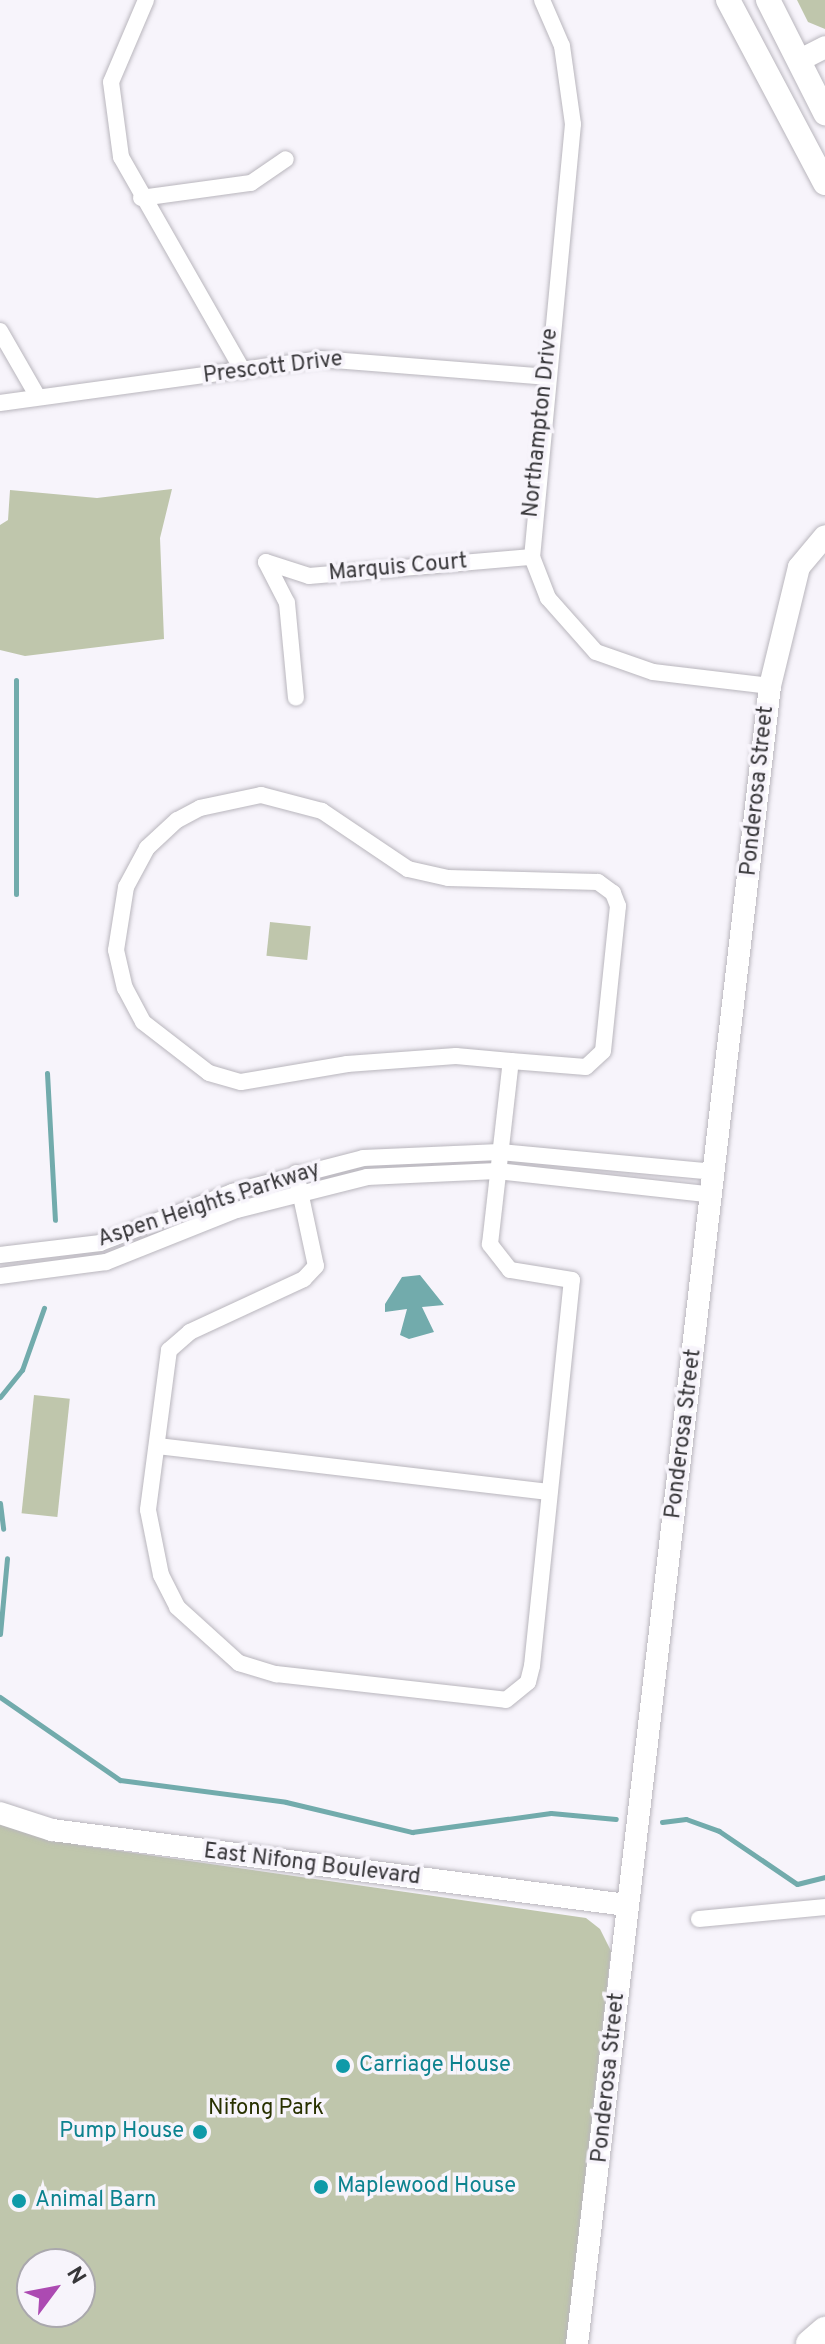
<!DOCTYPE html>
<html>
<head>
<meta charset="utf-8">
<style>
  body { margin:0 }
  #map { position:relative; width:825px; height:2344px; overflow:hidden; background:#f7f4fb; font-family:Overpass,sans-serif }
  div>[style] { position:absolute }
  .green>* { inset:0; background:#bfc6ac; transform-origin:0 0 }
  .water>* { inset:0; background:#72abac }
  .stream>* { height:5px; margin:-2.5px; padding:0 2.5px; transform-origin:2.5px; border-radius:2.5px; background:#72abac }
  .roads { filter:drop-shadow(0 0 2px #b9b6bd) drop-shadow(0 0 2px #b9b6bd) }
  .street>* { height:16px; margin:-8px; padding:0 8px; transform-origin:8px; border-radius:8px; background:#fff }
  .secondary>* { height:22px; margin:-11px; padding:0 11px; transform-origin:11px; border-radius:11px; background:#fff }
  .primary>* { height:24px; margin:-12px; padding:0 12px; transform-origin:12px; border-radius:12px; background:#fff }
  .highway>* { height:28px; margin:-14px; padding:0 14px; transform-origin:14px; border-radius:14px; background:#fff }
  .dots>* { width:22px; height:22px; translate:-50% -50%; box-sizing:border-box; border:4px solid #f7f4fb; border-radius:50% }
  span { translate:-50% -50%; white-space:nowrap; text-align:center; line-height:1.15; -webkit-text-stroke:7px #f7f4fb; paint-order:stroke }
  .street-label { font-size:22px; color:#373639 }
  .culture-label { font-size:22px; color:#0d838f }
  .left { translate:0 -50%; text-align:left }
  .right { translate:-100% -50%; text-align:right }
  .park-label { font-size:22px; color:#283100 }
  .north { position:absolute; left:16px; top:2248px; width:80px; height:80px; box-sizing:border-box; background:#f7f4fb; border:2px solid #aaa8ad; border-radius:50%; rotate:58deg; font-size:22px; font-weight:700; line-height:32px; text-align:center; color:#373639 }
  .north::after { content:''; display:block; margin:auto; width:28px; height:36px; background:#ac4ab2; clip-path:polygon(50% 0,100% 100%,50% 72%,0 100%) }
</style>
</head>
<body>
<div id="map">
  <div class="green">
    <div style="clip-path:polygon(797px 0,825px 0,825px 29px,808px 22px)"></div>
    <div style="clip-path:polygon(172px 489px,160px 538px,164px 639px,25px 656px,0 650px,0 525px,8px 520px,10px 490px,97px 498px)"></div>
    <div style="left:270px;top:922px;width:41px;height:34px;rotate:6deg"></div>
    <div style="left:34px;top:1395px;width:36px;height:119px;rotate:6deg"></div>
    <div style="clip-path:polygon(evenodd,0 1824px,78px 1845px,586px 1918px,600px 1929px,611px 1951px,566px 2344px,0 2344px,0 1824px,32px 2264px,80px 2264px,80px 2312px,32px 2312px,32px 2264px)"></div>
  </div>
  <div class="water">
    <div style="clip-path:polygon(420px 1275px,444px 1305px,422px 1307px,434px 1332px,409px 1339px,400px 1335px,407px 1309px,385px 1312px,385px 1304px,402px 1277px)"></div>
  </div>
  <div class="stream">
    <div style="left:16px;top:894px;width:214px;rotate:-90deg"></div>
    <div style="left:47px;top:1073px;width:147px;rotate:86.9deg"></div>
    <div style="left:0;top:1397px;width:35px;rotate:-51deg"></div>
    <div style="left:22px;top:1370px;width:66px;rotate:-70.5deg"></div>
    <div style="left:0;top:1503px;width:26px;rotate:83deg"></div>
    <div style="left:0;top:1634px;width:76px;rotate:-84.7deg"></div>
    <div style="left:0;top:1697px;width:146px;rotate:34.7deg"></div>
    <div style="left:120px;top:1780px;width:167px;rotate:7.5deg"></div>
    <div style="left:286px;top:1802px;width:130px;rotate:13.4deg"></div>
    <div style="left:412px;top:1832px;width:140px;rotate:-7.8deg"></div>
    <div style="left:551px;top:1813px;width:65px;rotate:5.3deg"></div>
    <div style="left:662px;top:1822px;width:24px;rotate:-7deg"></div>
    <div style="left:686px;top:1819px;width:35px;rotate:20deg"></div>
    <div style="left:719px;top:1831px;width:94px;rotate:34.2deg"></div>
    <div style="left:797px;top:1884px;width:29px;rotate:-14deg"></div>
  </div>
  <div class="roads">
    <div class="street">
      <div style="left:146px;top:0;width:89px;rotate:113.1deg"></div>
      <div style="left:111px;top:82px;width:76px;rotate:82.4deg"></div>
      <div style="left:121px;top:157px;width:246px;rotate:60.3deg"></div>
      <div style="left:542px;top:0;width:50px;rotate:66.5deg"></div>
      <div style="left:562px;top:46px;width:79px;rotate:82deg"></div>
      <div style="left:573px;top:124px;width:435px;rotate:95.4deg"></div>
      <div style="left:532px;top:557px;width:44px;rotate:68.7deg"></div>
      <div style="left:548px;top:598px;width:72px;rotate:48.4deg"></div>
      <div style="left:596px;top:652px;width:60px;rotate:19.3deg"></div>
      <div style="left:653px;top:672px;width:118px;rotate:6.8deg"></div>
      <div style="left:141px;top:198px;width:111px;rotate:-7.8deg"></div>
      <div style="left:251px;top:183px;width:42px;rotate:-34.4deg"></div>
      <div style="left:0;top:331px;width:76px;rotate:60.1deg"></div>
      <div style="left:0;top:403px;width:323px;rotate:-7.8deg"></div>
      <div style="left:320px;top:359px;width:228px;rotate:4.5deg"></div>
      <div style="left:266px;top:562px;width:45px;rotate:18deg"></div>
      <div style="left:309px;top:576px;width:224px;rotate:-4.9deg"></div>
      <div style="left:266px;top:562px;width:46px;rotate:62.9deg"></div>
      <div style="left:287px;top:603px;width:95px;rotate:84.6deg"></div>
      <div style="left:296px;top:1173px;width:95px;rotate:77.9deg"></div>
      <div style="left:316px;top:1266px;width:18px;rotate:133deg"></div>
      <div style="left:304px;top:1279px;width:126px;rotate:155.1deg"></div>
      <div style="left:190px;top:1332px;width:28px;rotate:139deg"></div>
      <div style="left:169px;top:1350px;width:161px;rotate:97.5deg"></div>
      <div style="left:148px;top:1510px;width:66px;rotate:78.7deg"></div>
      <div style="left:161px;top:1575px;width:36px;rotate:63deg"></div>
      <div style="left:177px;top:1607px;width:84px;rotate:42.1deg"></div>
      <div style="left:239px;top:1663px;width:39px;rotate:17deg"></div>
      <div style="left:276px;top:1674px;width:231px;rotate:6.4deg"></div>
      <div style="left:506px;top:1700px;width:28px;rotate:-39deg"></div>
      <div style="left:528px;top:1682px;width:16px;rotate:-76deg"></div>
      <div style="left:532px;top:1666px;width:388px;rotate:-84.1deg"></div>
      <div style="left:572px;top:1280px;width:63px;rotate:-170.8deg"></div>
      <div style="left:510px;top:1270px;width:33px;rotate:-128deg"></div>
      <div style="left:490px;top:1244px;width:184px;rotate:-83.5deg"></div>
      <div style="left:511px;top:1061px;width:75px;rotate:4.6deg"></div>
      <div style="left:586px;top:1067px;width:23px;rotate:-43deg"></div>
      <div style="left:603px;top:1051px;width:146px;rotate:-84.1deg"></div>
      <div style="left:618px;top:906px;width:14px;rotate:-111deg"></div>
      <div style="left:613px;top:893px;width:19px;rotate:-144deg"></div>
      <div style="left:598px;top:882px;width:150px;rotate:-178.5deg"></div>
      <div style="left:448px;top:878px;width:41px;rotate:-167.3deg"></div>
      <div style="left:408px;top:869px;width:104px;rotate:-146deg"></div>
      <div style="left:322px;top:811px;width:63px;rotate:-165.3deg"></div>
      <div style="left:261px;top:795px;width:62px;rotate:168deg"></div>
      <div style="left:200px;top:808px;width:26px;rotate:152deg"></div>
      <div style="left:177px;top:820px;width:41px;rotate:137deg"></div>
      <div style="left:147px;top:848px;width:44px;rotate:118.3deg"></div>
      <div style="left:126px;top:887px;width:64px;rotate:99deg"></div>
      <div style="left:116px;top:950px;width:39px;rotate:77deg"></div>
      <div style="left:125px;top:988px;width:38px;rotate:62deg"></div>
      <div style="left:143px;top:1022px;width:83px;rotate:37.7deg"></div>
      <div style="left:209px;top:1073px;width:33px;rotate:16deg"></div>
      <div style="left:241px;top:1082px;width:108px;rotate:-9.6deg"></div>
      <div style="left:347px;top:1064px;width:109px;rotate:-4.2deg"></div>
      <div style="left:456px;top:1056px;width:55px;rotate:5.2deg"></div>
      <div style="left:0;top:1255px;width:101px;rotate:-6.8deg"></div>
      <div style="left:100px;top:1243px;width:142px;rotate:-21.1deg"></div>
      <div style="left:232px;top:1192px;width:135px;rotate:-14.5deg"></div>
      <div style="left:363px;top:1158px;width:137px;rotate:-2.5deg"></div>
      <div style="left:500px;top:1152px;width:216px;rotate:5.3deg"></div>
      <div style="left:0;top:1276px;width:107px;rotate:-7.5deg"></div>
      <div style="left:106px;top:1262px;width:141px;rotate:-21.7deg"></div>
      <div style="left:237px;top:1210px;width:134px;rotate:-14.2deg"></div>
      <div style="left:367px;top:1177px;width:130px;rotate:-2.6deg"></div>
      <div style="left:497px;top:1171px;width:217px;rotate:6.3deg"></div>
      <div style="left:157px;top:1446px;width:395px;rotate:6.7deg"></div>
      <div style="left:699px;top:1919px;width:127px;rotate:-5.4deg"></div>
    </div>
    <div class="secondary">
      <div style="left:800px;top:60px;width:28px;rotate:-27deg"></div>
      <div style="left:0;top:1813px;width:55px;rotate:18.1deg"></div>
      <div style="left:52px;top:1830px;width:579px;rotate:7.44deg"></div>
      <div style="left:577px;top:2344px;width:1669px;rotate:-83.36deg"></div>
      <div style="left:770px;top:686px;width:122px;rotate:-76.3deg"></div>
      <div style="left:799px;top:567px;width:40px;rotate:-50deg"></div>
    </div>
    <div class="primary">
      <div style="left:728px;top:0;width:207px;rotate:62.1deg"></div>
      <div style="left:768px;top:0;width:127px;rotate:63.2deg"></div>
    </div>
    <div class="highway">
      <div style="left:810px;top:2344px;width:20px;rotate:-41deg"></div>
    </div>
  </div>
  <div class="dots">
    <div style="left:343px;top:2066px;background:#0f9aa8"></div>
    <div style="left:200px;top:2132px;background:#0f9aa8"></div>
    <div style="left:321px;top:2187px;background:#0f9aa8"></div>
    <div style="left:19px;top:2201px;background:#0f9aa8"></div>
  </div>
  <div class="street-label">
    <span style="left:273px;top:368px;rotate:-7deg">Prescott Drive</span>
    <span style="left:541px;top:423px;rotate:-84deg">Northampton Drive</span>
    <span style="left:398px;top:568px;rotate:-5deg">Marquis Court</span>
    <span style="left:758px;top:791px;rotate:-84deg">Ponderosa Street</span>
    <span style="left:209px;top:1205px;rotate:-18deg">Aspen Heights Parkway</span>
    <span style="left:684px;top:1434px;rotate:-83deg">Ponderosa Street</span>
    <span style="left:312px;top:1865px;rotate:7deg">East Nifong Boulevard</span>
    <span style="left:609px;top:2078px;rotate:-84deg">Ponderosa Street</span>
  </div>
  <div class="culture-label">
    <span class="left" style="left:359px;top:2066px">Carriage House</span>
    <span class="right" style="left:184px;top:2132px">Pump House</span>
    <span class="left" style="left:337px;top:2187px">Maplewood House</span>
    <span class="left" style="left:35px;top:2201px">Animal Barn</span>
  </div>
  <div class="park-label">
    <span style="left:266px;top:2109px">Nifong Park</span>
  </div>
  <div class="north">N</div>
</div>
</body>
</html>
